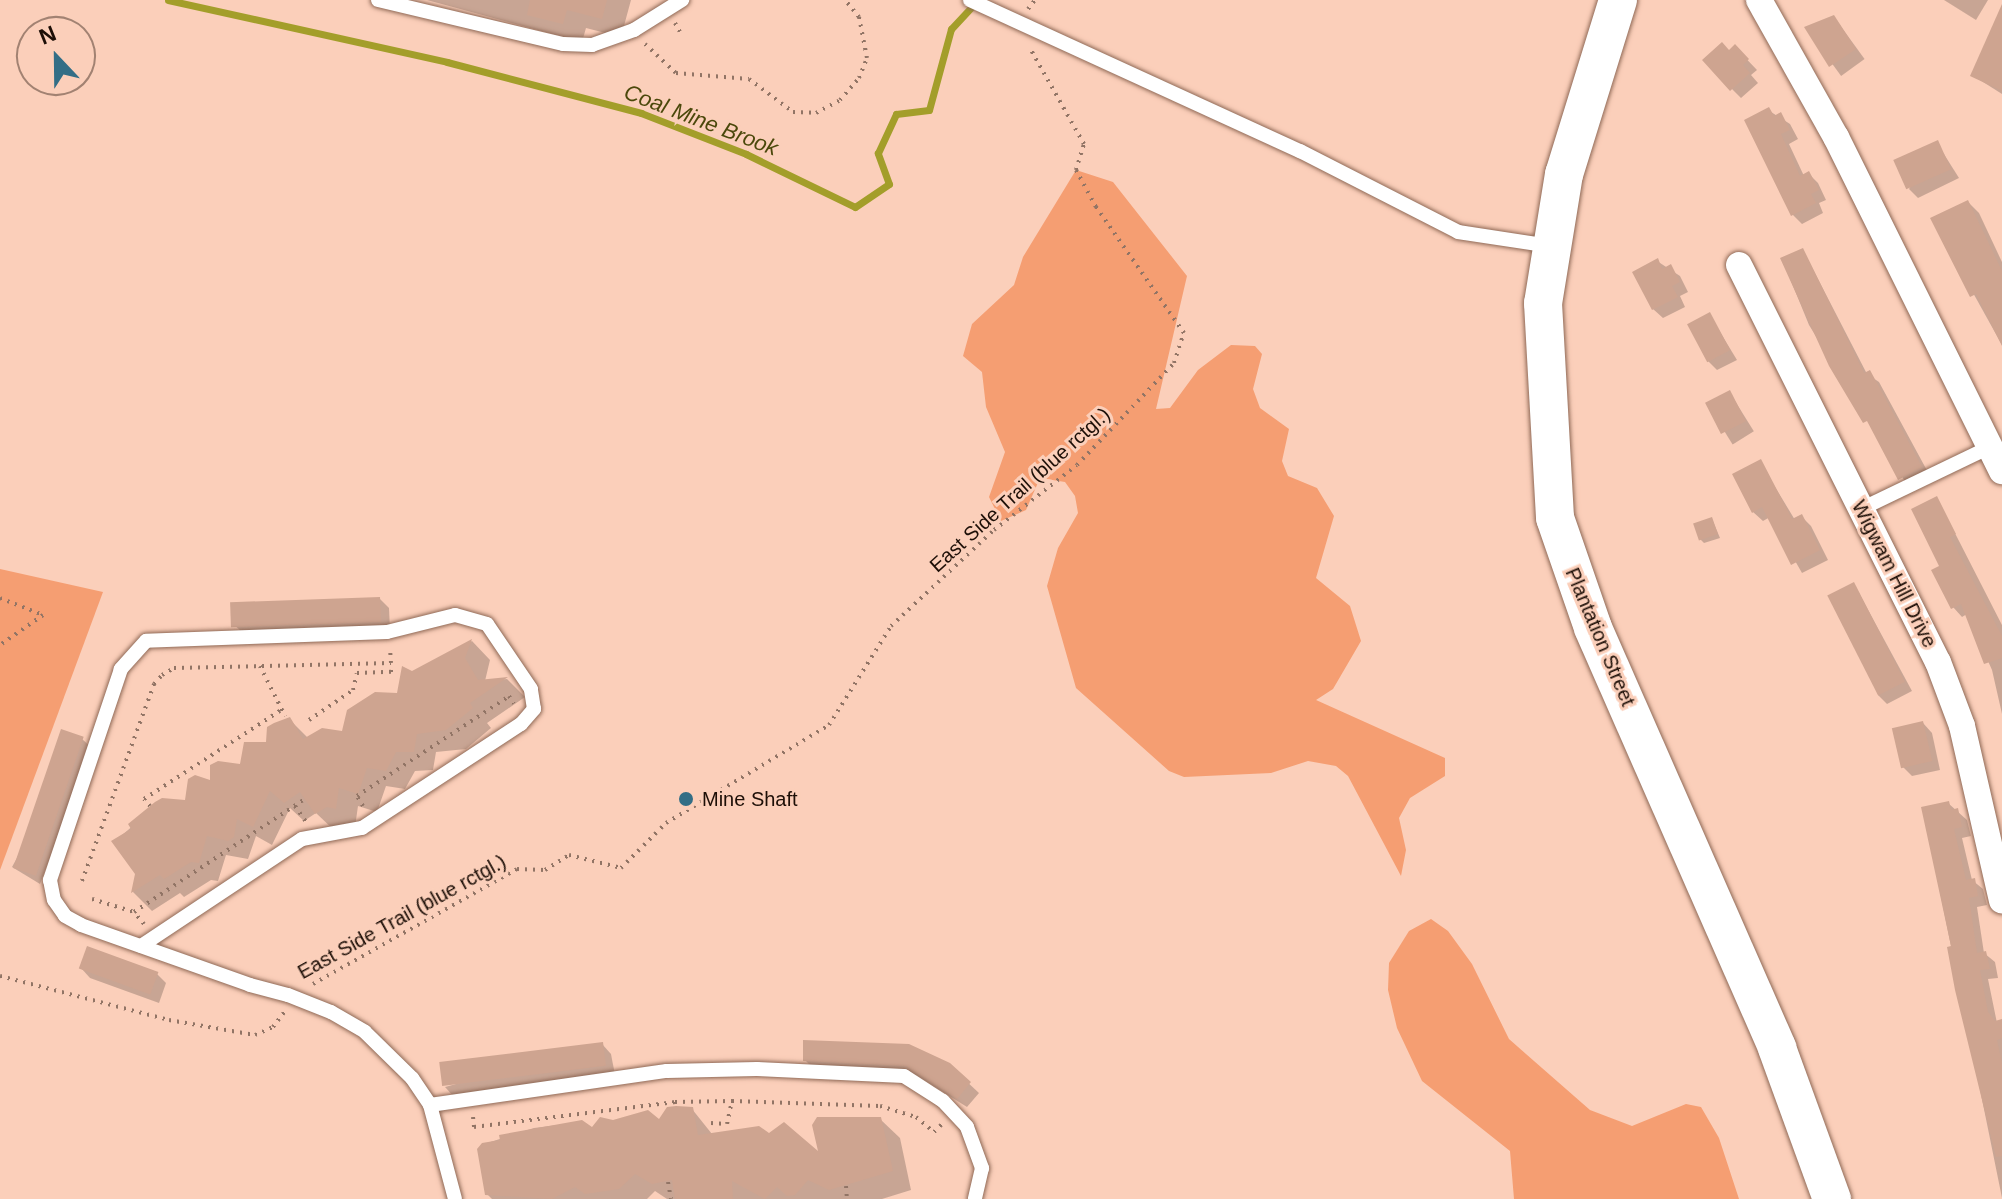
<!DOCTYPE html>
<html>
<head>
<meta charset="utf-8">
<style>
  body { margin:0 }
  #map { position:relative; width:2002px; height:1199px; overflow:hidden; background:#fbcfba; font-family:Helvetica,sans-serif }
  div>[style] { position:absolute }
  .green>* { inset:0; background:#f59e72 }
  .shadow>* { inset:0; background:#0003; transform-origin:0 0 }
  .stream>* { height:7px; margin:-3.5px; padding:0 3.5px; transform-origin:3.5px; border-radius:3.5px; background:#a39e2a }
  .building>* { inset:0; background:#cea490; transform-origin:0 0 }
  .path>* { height:4px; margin-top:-2px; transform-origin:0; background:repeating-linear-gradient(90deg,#917465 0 2px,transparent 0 8px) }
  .roads { filter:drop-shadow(0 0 2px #8f6956) drop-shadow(0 0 2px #8f6956) }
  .lane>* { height:14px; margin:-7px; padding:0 7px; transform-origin:7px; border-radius:7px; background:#fff }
  .street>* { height:26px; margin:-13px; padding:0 13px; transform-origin:13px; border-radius:13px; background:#fff }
  .secondary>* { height:38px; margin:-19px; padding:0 19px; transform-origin:19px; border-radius:19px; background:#fff }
  .dots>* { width:22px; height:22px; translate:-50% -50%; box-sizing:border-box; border:4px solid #fbcfba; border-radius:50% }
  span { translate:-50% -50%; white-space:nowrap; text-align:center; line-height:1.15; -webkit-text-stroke:6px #fbcfba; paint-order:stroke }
  .street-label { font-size:20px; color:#1d0f07 }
  .poi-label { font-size:20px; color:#1d0f07 }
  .left { translate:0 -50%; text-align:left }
  .water-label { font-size:22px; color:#4b480b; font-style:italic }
  .north { position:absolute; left:16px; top:16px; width:80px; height:80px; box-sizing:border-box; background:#fbcfba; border:2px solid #a28272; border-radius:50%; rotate:338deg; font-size:22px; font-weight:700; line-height:32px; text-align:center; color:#1d0f07 }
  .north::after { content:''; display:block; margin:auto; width:28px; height:36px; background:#336e86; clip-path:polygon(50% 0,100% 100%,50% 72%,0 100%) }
</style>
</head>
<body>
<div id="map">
  <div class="green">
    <div style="clip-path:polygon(1076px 170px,1113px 182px,1187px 276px,1156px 409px,1170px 408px,1198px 370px,1231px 345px,1255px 346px,1262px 354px,1253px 389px,1260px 408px,1289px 429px,1282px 461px,1288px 476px,1317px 488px,1334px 516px,1316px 578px,1350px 606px,1361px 641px,1333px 689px,1316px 700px,1445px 758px,1445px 776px,1410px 798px,1399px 818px,1406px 850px,1401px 876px,1348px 776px,1336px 766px,1308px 761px,1271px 773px,1184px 777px,1169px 771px,1076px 688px,1047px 586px,1058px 548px,1078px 513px,1075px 496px,1065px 482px,1040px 478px,1026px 510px,1001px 521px,989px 497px,1005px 452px,986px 407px,982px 372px,963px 356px,972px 324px,1014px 285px,1023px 257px)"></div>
    <div style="clip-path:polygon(0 569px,103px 592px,0 870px)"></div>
    <div style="clip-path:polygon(1431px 919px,1448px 931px,1472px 964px,1509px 1039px,1590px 1110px,1632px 1126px,1686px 1104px,1701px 1107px,1719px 1138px,1739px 1199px,1514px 1199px,1510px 1151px,1422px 1081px,1397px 1028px,1388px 990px,1389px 963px,1409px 931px)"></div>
  </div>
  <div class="shadow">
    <div style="clip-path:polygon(427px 0,631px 0,621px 37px,586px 28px,582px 42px)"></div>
    <div style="clip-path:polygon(1944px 0,1988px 0,1976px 20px)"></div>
    <div style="left:1834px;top:17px;width:52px;height:29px;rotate:54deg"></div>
    <div style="clip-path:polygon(2002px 32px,2002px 94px,1972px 75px)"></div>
    <div style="clip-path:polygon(1735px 47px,1757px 70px,1751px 75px,1758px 83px,1741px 98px,1732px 89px,1730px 52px)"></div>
    <div style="clip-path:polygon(1768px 110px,1790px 124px,1798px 139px,1789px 144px,1804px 176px,1809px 174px,1818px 183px,1826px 200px,1819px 203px,1823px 213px,1802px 224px,1793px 215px)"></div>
    <div style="clip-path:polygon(1937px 143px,1959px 178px,1918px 198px,1909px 189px)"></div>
    <div style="clip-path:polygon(1968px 202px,1979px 213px,2002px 262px,2002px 345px,1932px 219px)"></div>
    <div style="clip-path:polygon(1803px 250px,1867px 374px,1879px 382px,1930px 476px,1909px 488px,1809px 325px,1782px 259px)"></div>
    <div style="clip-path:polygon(1657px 261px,1680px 276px,1688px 292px,1680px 296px,1685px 307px,1663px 318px,1653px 309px)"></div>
    <div style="clip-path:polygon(1709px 314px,1737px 360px,1717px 370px,1708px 361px)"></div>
    <div style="left:1730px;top:393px;width:45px;height:25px;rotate:58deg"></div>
    <div style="clip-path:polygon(1760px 462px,1795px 520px,1801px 516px,1811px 526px,1828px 560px,1802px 573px,1770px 517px,1763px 521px,1753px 512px)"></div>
    <div style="clip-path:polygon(1937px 498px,2002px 625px,2002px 714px,1992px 670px,1967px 614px,1962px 617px,1953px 607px,1942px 567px)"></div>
    <div style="clip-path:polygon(1712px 519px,1720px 538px,1704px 543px,1700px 539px)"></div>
    <div style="clip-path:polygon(1854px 584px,1912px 691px,1887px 704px,1878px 695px)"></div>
    <div style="clip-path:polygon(380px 599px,389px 608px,390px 630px,242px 632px,232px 623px)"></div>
    <div style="clip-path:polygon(472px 641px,490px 660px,485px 681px,507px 679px,525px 697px,487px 723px,491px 728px,466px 749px,436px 752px,433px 770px,415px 771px,405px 789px,386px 786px,377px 812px,358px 806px,355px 827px,336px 832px,316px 813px,304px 821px,290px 808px,272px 845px,256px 836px,248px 859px,226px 855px,218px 881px,211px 880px,184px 897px,180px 893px,152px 911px,133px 892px,137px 874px,114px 842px,163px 800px,187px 802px,268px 744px,290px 720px,308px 738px,343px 734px,399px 695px,412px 673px)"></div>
    <div style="clip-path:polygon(1923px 723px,1932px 733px,1940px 770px,1912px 776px,1903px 767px)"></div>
    <div style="clip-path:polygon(82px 739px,92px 748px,40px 884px,12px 867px)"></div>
    <div style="clip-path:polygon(1948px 803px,1967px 820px,1971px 836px,1962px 838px,1972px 880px,1983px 889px,1987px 905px,1977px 907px,1984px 953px,1995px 962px,1998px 978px,1988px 979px,1997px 1023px,2002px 1022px,2002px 1198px,1923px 808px)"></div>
    <div style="clip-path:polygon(81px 968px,157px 974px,166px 983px,159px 1003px,90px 978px)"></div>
    <div style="clip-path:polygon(602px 1044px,611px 1054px,615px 1075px,454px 1097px,445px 1087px)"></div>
    <div style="clip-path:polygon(805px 1060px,949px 1065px,979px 1093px,967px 1107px,916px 1075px,815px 1070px)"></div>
    <div style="clip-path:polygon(692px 1109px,712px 1134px,769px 1136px,821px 1156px,880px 1119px,900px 1138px,911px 1190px,882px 1199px,667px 1199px,655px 1191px,647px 1199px,492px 1199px,487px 1194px,484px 1144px,534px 1128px,582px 1122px,592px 1130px,613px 1122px,660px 1121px)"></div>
  </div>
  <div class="stream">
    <div style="left:168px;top:0;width:286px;rotate:12.5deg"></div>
    <div style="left:447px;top:62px;width:201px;rotate:14.7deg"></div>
    <div style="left:641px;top:113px;width:113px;rotate:21.3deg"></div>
    <div style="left:746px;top:154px;width:121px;rotate:25.9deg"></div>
    <div style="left:855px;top:207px;width:41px;rotate:-34.1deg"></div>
    <div style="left:889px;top:184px;width:33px;rotate:-110deg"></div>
    <div style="left:878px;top:153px;width:43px;rotate:-65.2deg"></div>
    <div style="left:896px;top:114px;width:33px;rotate:-7deg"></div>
    <div style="left:929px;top:110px;width:84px;rotate:-74.8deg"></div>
    <div style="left:951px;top:29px;width:37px;rotate:-47deg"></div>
  </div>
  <div class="building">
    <div style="clip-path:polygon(530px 0,607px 0,602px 19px,567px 10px,563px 24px,527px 15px)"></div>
    <div style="clip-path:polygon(2002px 4px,2002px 91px,1970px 76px)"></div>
    <div style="clip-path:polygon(1834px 15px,1856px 49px,1829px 67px,1804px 27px)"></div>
    <div style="clip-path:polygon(1722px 42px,1729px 50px,1735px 44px,1749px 59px,1743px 65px,1750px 73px,1730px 91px,1702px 60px)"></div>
    <div style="clip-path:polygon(1769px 107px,1774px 116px,1781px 112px,1790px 130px,1781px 134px,1800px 176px,1809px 171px,1819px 190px,1811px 194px,1816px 203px,1791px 216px,1744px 120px)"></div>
    <div style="left:1938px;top:140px;width:32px;height:49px;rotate:66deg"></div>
    <div style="clip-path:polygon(1968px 200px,2002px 271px,2002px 346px,1976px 294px,1970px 297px,1930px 218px)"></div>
    <div style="clip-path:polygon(1803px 248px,1864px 373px,1870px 370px,1922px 467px,1898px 480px,1867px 421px,1863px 423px,1829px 366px,1780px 258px)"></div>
    <div style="clip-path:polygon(1658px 258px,1662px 269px,1671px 264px,1680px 282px,1672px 286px,1678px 297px,1652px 310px,1632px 272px)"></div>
    <div style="left:1710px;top:312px;width:43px;height:26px;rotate:62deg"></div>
    <div style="left:1730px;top:390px;width:35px;height:28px;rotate:63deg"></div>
    <div style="clip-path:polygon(1761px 459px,1792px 519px,1802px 514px,1820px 550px,1791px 565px,1762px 507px,1752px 513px,1732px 474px)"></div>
    <div style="clip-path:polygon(1937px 496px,1956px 534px,1950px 537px,2002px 636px,2002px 658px,1984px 664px,1961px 604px,1951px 609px,1931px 570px,1939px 566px,1911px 509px)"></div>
    <div style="left:1712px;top:517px;width:18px;height:20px;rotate:71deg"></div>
    <div style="left:1854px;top:582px;width:112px;height:30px;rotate:63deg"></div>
    <div style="left:380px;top:597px;width:25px;height:150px;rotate:88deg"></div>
    <div style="clip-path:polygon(472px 639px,465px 658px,478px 680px,508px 677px,470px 703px,473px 708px,446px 730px,417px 734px,414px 752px,396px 752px,386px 771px,367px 768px,358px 794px,339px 788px,336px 809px,327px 807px,315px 814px,300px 792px,284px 803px,270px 791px,253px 827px,237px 819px,234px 837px,228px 841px,207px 836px,199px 863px,191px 862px,164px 879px,160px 875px,131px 893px,135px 874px,111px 841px,131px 829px,128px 824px,155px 802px,162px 798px,185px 800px,188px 779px,195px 775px,210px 780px,210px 765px,218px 761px,240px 764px,244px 742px,266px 742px,267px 727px,274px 723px,290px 717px,303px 739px,322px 728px,342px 731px,347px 710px,375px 692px,397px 693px,402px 666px,412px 671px)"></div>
    <div style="left:1923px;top:721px;width:41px;height:32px;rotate:77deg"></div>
    <div style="left:61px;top:729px;width:24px;height:147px;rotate:19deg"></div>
    <div style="clip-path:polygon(1949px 801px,1951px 810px,1958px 808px,1962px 827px,1954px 829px,1966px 880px,1975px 878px,1978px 896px,1969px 898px,1977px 953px,1986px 951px,1990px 969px,1980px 970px,1988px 1012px,1995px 1021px,2002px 1019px,2002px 1038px,1997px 1040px,2002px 1064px,2002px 1156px,1996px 1157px,1955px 990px,1947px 947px,1951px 946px,1921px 807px)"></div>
    <div style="left:87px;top:946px;width:76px;height:24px;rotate:20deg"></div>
    <div style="clip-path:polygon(803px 1040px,909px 1044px,950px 1063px,971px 1082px,957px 1099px,905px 1066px,803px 1061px)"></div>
    <div style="left:603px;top:1042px;width:24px;height:165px;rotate:83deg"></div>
    <div style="clip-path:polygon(676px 1106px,693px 1107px,698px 1135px,759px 1126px,769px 1133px,784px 1122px,818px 1151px,812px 1125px,817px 1117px,881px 1117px,893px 1171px,829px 1190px,808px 1180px,795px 1195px,787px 1196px,777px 1187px,765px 1199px,732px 1181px,733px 1199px,675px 1199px,672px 1180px,652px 1184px,635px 1174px,619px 1189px,585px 1194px,575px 1187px,552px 1199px,485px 1195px,477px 1149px,482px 1143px,500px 1140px,499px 1135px,582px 1120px,592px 1127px,600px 1117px,613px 1120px,648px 1110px,659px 1119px,667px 1107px)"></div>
  </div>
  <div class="path">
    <div style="left:1028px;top:9px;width:11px;rotate:-52deg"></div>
    <div style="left:675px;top:23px;width:10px;rotate:61deg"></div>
    <div style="left:645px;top:44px;width:42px;rotate:43.1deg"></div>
    <div style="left:676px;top:73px;width:73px;rotate:4.7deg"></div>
    <div style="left:749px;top:79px;width:55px;rotate:36.9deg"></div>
    <div style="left:793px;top:112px;width:23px;rotate:2deg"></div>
    <div style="left:816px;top:113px;width:27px;rotate:-28deg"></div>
    <div style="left:840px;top:100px;width:29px;rotate:-49deg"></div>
    <div style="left:859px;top:78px;width:22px;rotate:-68deg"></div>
    <div style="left:867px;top:58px;width:42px;rotate:-101deg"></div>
    <div style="left:859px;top:17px;width:22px;rotate:-129deg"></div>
    <div style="left:0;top:598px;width:46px;rotate:21.6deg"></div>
    <div style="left:43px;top:615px;width:52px;rotate:145.1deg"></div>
    <div style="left:260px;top:666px;width:56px;rotate:63.4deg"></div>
    <div style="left:309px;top:720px;width:53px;rotate:-34.3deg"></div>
    <div style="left:353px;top:690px;width:17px;rotate:-77deg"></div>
    <div style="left:357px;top:673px;width:34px;rotate:-2deg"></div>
    <div style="left:391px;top:672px;width:8px;rotate:-90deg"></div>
    <div style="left:150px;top:806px;width:9px;rotate:-131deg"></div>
    <div style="left:144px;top:799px;width:163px;rotate:-33deg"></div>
    <div style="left:295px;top:806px;width:19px;rotate:55deg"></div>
    <div style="left:363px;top:806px;width:12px;rotate:-121deg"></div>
    <div style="left:357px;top:796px;width:182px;rotate:-33.3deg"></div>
    <div style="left:509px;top:696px;width:9px;rotate:58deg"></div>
    <div style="left:82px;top:881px;width:210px;rotate:-69.9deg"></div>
    <div style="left:154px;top:684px;width:12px;rotate:-48deg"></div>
    <div style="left:162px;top:675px;width:14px;rotate:-30deg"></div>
    <div style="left:174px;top:668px;width:217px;rotate:-1.3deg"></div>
    <div style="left:391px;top:663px;width:13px;rotate:-94deg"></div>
    <div style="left:92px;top:899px;width:44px;rotate:17.2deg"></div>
    <div style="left:144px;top:924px;width:16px;rotate:-130deg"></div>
    <div style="left:134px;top:912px;width:205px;rotate:-33.5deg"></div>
    <div style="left:0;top:976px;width:175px;rotate:14.6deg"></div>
    <div style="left:169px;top:1020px;width:87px;rotate:9.9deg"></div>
    <div style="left:255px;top:1035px;width:20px;rotate:-24deg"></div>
    <div style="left:273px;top:1027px;width:20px;rotate:-53deg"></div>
    <div style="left:313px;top:984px;width:234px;rotate:-29.4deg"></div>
    <div style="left:517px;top:869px;width:28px;rotate:2deg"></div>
    <div style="left:545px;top:870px;width:28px;rotate:-32deg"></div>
    <div style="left:569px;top:855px;width:54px;rotate:14deg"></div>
    <div style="left:621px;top:868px;width:64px;rotate:-45deg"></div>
    <div style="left:666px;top:823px;width:190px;rotate:-31deg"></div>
    <div style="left:829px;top:725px;width:117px;rotate:-57.9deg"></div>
    <div style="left:891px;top:626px;width:141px;rotate:-43deg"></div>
    <div style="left:994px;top:530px;width:105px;rotate:-38.1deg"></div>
    <div style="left:1077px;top:465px;width:141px;rotate:-46.4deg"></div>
    <div style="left:1174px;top:363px;width:32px;rotate:-72deg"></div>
    <div style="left:1184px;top:333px;width:154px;rotate:-124.9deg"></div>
    <div style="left:1096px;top:207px;width:42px;rotate:-118.4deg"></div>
    <div style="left:1076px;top:170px;width:27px;rotate:-73deg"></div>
    <div style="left:1084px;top:144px;width:110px;rotate:-119.4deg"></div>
    <div style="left:473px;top:1117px;width:10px;rotate:84deg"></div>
    <div style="left:474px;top:1127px;width:203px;rotate:-7.1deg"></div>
    <div style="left:675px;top:1102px;width:57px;rotate:-1deg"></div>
    <div style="left:732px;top:1101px;width:148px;rotate:1.9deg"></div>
    <div style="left:880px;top:1106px;width:38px;rotate:17deg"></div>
    <div style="left:916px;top:1117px;width:23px;rotate:40deg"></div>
    <div style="left:934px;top:1132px;width:11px;rotate:-45deg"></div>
    <div style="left:711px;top:1123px;width:16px;rotate:4deg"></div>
    <div style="left:727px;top:1124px;width:24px;rotate:-78deg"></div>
    <div style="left:668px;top:1182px;width:17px;rotate:80deg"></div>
    <div style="left:846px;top:1186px;width:13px;rotate:86deg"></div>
  </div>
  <div class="roads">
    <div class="lane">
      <div style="left:378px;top:0;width:190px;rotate:13.4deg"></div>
      <div style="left:563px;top:44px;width:29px;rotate:2deg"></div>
      <div style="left:592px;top:45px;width:45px;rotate:-19.7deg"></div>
      <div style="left:634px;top:30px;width:57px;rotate:-32deg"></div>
      <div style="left:970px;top:0;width:363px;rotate:24.6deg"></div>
      <div style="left:1300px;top:151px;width:178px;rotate:27.1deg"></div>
      <div style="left:1458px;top:232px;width:94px;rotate:8.6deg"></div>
      <div style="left:1861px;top:509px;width:143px;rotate:-25.7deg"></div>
      <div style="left:141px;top:946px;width:193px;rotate:-33.6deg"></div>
      <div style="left:302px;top:839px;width:61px;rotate:-10.4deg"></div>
      <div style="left:362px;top:828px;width:190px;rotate:-33.2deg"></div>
      <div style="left:521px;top:724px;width:20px;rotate:-49deg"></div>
      <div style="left:534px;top:709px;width:20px;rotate:-99deg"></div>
      <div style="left:531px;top:689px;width:78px;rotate:-124.1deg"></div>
      <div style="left:487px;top:624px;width:33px;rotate:-164deg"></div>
      <div style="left:455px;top:615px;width:70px;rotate:166deg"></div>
      <div style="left:387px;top:632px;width:241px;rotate:177.9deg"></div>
      <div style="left:146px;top:641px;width:38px;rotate:132deg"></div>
      <div style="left:121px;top:669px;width:223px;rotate:108.6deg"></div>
      <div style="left:50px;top:880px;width:20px;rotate:79deg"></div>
      <div style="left:54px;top:900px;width:19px;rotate:55deg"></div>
      <div style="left:65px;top:916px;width:18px;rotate:29deg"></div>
      <div style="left:81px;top:925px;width:179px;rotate:19.5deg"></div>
      <div style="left:250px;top:985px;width:39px;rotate:15deg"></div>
      <div style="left:288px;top:995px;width:46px;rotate:21.6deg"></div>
      <div style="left:331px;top:1012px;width:39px;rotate:30deg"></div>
      <div style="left:365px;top:1032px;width:66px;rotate:44.4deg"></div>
      <div style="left:412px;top:1078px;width:32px;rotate:56deg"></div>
      <div style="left:455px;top:1199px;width:97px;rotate:-104.9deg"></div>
      <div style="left:430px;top:1105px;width:239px;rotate:-8.2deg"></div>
      <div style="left:667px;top:1071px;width:90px;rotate:-1.3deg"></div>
      <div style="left:757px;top:1069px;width:147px;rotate:2.7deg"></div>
      <div style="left:904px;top:1076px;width:46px;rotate:32.7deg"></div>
      <div style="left:943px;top:1101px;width:35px;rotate:47deg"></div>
      <div style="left:967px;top:1127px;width:44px;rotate:69.9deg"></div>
      <div style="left:982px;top:1168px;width:32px;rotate:103deg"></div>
    </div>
    <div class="street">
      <div style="left:1759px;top:0;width:157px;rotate:60.7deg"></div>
      <div style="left:1836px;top:137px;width:373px;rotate:63.6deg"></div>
      <div style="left:1739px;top:265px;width:444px;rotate:63.4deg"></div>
      <div style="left:1938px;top:662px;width:68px;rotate:69.4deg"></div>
      <div style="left:1962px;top:726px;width:179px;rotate:77.1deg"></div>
    </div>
    <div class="secondary">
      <div style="left:1618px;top:0;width:182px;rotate:107.2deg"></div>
      <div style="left:1564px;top:174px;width:131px;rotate:99.2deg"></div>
      <div style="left:1543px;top:303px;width:215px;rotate:86.8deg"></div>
      <div style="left:1555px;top:518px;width:116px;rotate:70.9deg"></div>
      <div style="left:1593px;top:628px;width:459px;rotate:66.3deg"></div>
      <div style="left:1777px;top:1048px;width:161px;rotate:70deg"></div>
    </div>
  </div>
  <div class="dots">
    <div style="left:686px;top:799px;background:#336e86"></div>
  </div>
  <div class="street-label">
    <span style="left:1020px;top:490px;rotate:-42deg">East Side Trail (blue rctgl.)</span>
    <span style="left:1894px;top:574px;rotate:63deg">Wigwam Hill Drive</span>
    <span style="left:1600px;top:637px;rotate:67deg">Plantation Street</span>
    <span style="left:402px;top:917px;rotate:-29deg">East Side Trail (blue rctgl.)</span>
  </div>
  <div class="poi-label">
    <span class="left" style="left:702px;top:799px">Mine Shaft</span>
  </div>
  <div class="water-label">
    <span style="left:701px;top:120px;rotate:21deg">Coal Mine Brook</span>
  </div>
  <div class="north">N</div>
</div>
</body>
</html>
